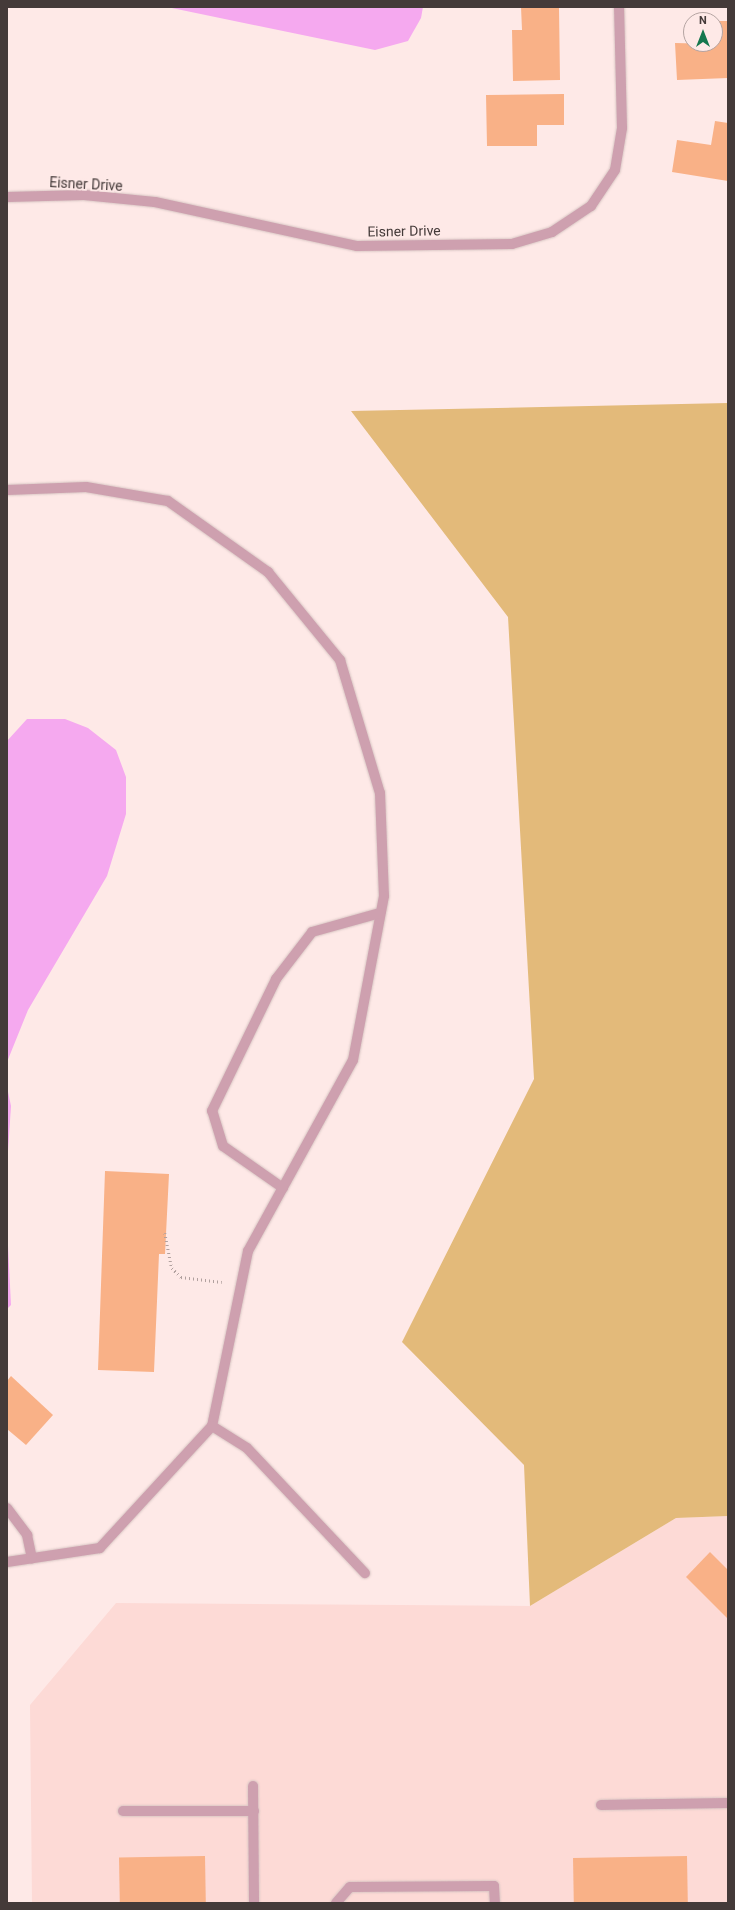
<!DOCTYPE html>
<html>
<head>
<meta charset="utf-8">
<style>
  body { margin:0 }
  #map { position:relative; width:735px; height:1910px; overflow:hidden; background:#fee9e7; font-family:Roboto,sans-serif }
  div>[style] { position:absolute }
  .built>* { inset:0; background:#fddad6 }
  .green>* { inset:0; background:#e3ba7a }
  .water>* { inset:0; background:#f5a9ef }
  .building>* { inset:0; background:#f9b187; transform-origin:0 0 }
  .path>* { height:2.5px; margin-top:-1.25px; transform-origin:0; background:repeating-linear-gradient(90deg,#b1a19f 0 1px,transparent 0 4px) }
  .roads { filter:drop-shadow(0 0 1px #d9c6c4) drop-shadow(0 0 1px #d9c6c4) }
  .minor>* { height:10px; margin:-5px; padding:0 5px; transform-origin:5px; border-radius:5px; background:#cea0af }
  span { translate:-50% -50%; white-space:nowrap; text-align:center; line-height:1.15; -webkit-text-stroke:3.5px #fee9e7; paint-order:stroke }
  .street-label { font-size:14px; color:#443a39 }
  .frame { position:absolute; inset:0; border:8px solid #443a39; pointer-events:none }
  .north { position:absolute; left:683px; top:12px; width:40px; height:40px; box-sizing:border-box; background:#fee9e7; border:1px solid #b4a3a1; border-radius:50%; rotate:0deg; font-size:11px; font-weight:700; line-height:16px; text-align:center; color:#443a39 }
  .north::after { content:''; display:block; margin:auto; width:14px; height:18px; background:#15774e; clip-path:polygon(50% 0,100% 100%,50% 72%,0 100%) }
</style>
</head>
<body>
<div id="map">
  <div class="built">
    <div style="clip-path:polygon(728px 1516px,728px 1903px,32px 1903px,30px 1705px,116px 1603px,530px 1606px,676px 1518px)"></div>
  </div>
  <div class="green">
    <div style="clip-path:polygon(728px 403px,728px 1516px,676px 1518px,530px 1606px,524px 1465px,402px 1342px,534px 1079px,508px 617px,351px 411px)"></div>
  </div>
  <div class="water">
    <div style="clip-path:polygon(167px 7px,423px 7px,421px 18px,408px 41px,375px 50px)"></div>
    <div style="clip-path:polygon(27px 719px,65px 719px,88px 728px,116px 750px,126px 777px,126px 814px,107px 876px,28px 1010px,7px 1062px,7px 741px)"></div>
    <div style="clip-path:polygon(7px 1087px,11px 1106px,7px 1166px)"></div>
    <div style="clip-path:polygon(7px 1226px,11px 1305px,7px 1309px)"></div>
  </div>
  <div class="building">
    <div style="clip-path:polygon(521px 7px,559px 7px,560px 80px,513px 81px,512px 30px,522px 30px)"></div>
    <div style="clip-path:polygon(715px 21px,728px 21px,728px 78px,677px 80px,675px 43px,715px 44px)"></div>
    <div style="clip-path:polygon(564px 94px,564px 125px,537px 125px,537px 146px,487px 146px,486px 95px)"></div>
    <div style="clip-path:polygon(715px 121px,728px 123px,728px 181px,672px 172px,677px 140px,711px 145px)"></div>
    <div style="clip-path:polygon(105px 1171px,169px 1174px,165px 1254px,159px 1254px,154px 1372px,98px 1370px)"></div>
    <div style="clip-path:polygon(11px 1376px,53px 1415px,26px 1445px,7px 1429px,7px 1381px)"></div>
    <div style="clip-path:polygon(710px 1552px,728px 1570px,728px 1619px,686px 1577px)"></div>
    <div style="left:205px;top:1856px;width:47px;height:86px;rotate:89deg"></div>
    <div style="left:687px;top:1856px;width:47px;height:114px;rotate:89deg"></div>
  </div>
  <div class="path">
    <div style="left:165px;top:1233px;width:36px;rotate:79deg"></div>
    <div style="left:172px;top:1268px;width:13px;rotate:45deg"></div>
    <div style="left:181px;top:1277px;width:41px;rotate:7deg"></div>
  </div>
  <div class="roads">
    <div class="minor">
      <div style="left:7px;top:197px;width:77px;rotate:-1.5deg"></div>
      <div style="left:84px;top:195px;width:71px;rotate:5.6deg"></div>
      <div style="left:155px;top:202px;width:207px;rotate:12.3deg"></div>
      <div style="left:357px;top:246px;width:155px;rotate:-0.7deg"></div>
      <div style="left:512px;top:244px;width:42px;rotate:-16.7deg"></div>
      <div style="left:552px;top:232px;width:47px;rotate:-33.7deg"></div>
      <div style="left:591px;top:206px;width:43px;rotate:-56.3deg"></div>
      <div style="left:615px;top:170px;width:43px;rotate:-80.5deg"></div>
      <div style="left:622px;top:128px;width:121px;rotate:-91.4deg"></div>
      <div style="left:7px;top:490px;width:79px;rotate:-2.2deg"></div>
      <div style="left:86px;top:487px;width:83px;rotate:9.7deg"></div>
      <div style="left:168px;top:501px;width:123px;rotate:35.4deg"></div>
      <div style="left:268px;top:572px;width:114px;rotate:50.7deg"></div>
      <div style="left:340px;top:660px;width:139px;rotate:73.3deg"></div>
      <div style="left:380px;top:793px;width:103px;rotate:87.8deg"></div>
      <div style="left:384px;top:896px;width:167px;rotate:100.7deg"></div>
      <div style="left:353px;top:1060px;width:218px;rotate:118.8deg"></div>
      <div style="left:248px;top:1251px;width:179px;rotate:101.6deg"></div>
      <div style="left:212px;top:1426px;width:166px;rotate:132.6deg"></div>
      <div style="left:100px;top:1548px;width:94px;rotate:171.4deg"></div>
      <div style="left:283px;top:1188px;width:73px;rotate:-145deg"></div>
      <div style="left:223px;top:1146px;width:37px;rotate:-107deg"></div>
      <div style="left:212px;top:1111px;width:147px;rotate:-64.1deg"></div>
      <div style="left:276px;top:979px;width:59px;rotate:-52.5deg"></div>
      <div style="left:312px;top:932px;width:71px;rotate:-15.6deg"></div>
      <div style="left:212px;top:1426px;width:41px;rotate:32.2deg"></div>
      <div style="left:247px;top:1448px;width:172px;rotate:46.7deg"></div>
      <div style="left:7px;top:1508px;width:34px;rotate:53deg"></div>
      <div style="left:27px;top:1535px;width:24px;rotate:78deg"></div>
      <div style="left:253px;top:1786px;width:117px;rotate:89.5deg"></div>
      <div style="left:601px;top:1805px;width:127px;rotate:-0.9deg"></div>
      <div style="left:123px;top:1811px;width:131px"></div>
      <div style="left:336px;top:1903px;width:21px;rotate:-49deg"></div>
      <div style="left:350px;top:1887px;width:144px;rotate:-0.4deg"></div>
      <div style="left:494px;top:1886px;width:17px;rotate:87deg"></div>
    </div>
  </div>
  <div class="street-label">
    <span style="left:86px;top:184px;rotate:3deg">Eisner Drive</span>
    <span style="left:404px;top:231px;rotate:-1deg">Eisner Drive</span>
  </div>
  <div class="frame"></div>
  <div class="north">N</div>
</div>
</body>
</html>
